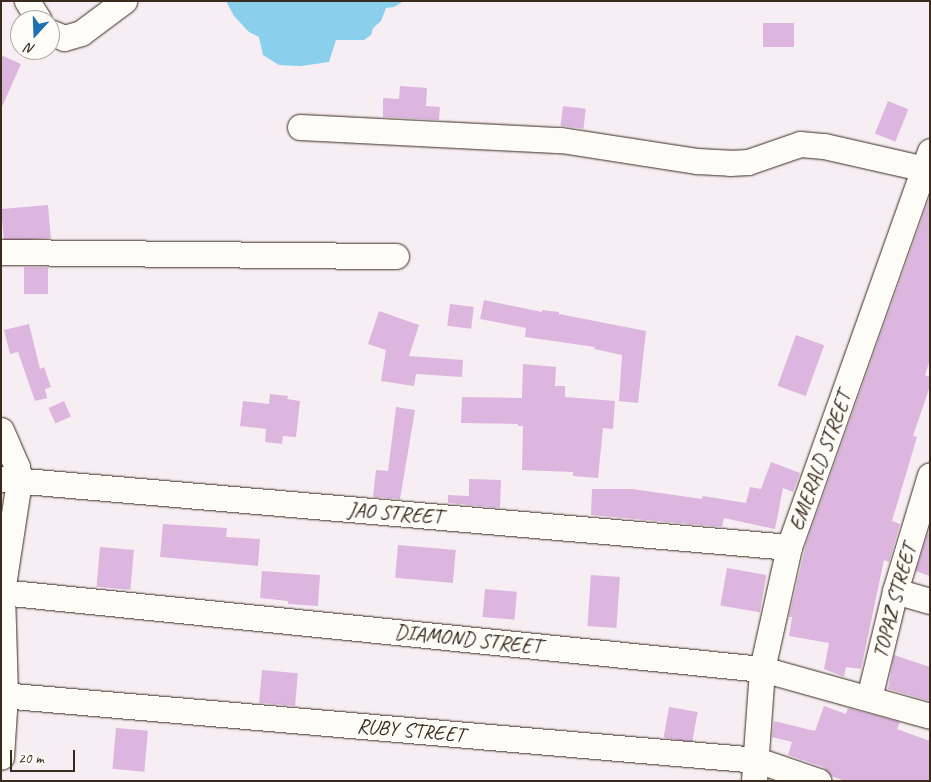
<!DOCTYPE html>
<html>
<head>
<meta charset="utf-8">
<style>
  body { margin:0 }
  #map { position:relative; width:931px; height:782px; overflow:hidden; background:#f6eef2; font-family:Caveat,sans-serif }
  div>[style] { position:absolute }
  .water>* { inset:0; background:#8acfec }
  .building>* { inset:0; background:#dcb6df; transform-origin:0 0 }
  .roads { filter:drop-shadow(0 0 1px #3b2a1e) drop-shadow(0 0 1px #3b2a1e) }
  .minor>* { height:25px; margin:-12.5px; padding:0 12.5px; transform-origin:12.5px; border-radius:12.5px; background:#fdfcf7 }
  span { translate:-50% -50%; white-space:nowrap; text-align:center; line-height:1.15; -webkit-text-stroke:4px #fdfcf7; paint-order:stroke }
  .street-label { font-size:21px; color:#3b2a1e }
  .frame { position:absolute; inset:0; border:2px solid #3b2a1e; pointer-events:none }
  .north { position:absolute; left:10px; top:10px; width:50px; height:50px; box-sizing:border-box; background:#fdfcf7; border:1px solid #afa8a0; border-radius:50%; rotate:200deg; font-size:14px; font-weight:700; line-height:20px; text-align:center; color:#3b2a1e }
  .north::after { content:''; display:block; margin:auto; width:18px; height:22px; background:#1f6fb2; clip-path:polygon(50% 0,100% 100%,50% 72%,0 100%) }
  .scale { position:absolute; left:10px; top:750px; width:65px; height:22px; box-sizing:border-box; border:2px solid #3b2a1e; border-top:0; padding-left:6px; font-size:15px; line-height:18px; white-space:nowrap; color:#3b2a1e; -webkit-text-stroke:4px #fdfcf7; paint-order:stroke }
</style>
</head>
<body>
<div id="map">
  <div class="water">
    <div style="clip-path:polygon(226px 1px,404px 1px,394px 7px,386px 8px,381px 21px,373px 28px,371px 35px,364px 40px,336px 40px,329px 62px,301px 66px,279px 65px,263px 55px,259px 37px,249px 32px,234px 16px)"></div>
  </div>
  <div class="building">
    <div style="left:763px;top:23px;width:31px;height:24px"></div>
    <div style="clip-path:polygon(1px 55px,21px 64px,1px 109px)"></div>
    <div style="clip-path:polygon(400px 86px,427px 88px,426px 106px,440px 107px,439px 120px,383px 117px,383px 98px,399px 99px)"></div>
    <div style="left:888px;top:101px;width:22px;height:35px;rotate:22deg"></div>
    <div style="left:563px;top:106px;width:23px;height:20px;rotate:7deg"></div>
    <div style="clip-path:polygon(930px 196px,930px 360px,925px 375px,930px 377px,930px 386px,913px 436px,917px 437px,892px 521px,900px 524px,889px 562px,884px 560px,861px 669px,846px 667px,844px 677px,824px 669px,829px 643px,789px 636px,792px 617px,789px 617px,806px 544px)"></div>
    <div style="left:48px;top:205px;width:33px;height:47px;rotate:85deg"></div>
    <div style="left:24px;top:267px;width:24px;height:27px"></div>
    <div style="clip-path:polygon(484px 300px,542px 312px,542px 310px,559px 312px,559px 314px,646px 331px,638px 403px,619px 401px,622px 355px,594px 349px,595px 347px,525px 337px,526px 328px,480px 319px)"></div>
    <div style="left:450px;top:304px;width:24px;height:22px;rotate:7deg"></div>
    <div style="clip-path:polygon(379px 311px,419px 325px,409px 356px,463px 360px,462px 377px,416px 374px,414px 386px,381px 381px,386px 350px,368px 344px)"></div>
    <div style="clip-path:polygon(29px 324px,40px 369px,44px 367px,51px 387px,45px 389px,47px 398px,35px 401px,18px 352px,10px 354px,4px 330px)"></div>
    <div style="left:796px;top:335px;width:30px;height:54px;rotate:20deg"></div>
    <div style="clip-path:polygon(523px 364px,556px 367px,555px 386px,565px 386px,565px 397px,615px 401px,613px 429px,603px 428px,598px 478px,573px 476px,573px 472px,522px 470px,523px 426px,518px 426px,518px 424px,461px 423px,462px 397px,522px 398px)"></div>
    <div style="clip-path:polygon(270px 394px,288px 396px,287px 399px,300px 401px,296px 437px,283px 436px,282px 444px,265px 442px,266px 429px,240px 426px,243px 401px,269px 404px)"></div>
    <div style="left:64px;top:401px;width:17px;height:17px;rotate:66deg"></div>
    <div style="clip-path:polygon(396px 407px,415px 410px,400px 499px,373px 497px,376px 470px,388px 471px)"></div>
    <div style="clip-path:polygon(771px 462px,800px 473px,793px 492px,783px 488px,775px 529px,724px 518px,722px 527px,591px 515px,592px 489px,632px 489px,702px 499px,703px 496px,746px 503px,750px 487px,761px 489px)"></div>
    <div style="clip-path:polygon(469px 479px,501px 480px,500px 508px,448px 503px,448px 495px,469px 496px)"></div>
    <div style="clip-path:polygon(163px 524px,227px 528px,226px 537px,260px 539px,258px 566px,160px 557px)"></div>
    <div style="clip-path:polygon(928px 533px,930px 534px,930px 576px,916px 571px)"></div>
    <div style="left:398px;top:545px;width:58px;height:33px;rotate:5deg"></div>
    <div style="left:100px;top:547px;width:34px;height:40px;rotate:5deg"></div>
    <div style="left:727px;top:568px;width:40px;height:38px;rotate:10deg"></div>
    <div style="clip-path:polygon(262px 571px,320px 575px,318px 606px,288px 604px,288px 601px,260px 598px)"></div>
    <div style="left:591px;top:575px;width:29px;height:51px;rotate:4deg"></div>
    <div style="left:485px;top:589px;width:32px;height:28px;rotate:5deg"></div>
    <div style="clip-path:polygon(894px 655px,930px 667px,930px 701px,888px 689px)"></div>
    <div style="left:262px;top:670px;width:36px;height:33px;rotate:5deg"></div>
    <div style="clip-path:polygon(824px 706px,846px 714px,848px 708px,900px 722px,897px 729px,930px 741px,930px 781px,845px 781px,831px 776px,823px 767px,788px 755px,792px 742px,772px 737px,774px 721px,815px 731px)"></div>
    <div style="left:669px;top:707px;width:29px;height:31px;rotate:10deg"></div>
    <div style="left:116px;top:728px;width:32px;height:41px;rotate:5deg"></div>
  </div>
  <div class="roads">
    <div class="minor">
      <div style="left:27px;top:1px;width:22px;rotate:58deg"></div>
      <div style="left:50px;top:32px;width:15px;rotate:23deg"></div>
      <div style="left:64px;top:38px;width:18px;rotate:-16deg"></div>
      <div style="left:81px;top:33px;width:54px;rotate:-36.7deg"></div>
      <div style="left:300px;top:127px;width:261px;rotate:2.9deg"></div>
      <div style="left:561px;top:140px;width:138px;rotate:8.8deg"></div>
      <div style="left:697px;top:161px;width:33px;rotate:3deg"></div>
      <div style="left:730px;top:163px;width:18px;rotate:-3deg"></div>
      <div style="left:748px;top:162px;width:55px;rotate:-19.1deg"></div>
      <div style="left:800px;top:144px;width:24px;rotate:5deg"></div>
      <div style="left:824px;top:146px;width:109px;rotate:12.8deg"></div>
      <div style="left:1px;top:252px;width:395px;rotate:0.6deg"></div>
      <div style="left:1px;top:430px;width:40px;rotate:66.6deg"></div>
      <div style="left:17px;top:467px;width:14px;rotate:82deg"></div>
      <div style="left:19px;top:481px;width:112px;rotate:98.7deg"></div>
      <div style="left:2px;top:592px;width:103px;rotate:88.3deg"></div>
      <div style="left:5px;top:695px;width:62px;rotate:93.7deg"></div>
      <div style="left:1px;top:479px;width:791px;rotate:4.93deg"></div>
      <div style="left:895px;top:591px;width:36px;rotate:16deg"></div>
      <div style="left:1px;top:592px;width:765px;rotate:5.78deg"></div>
      <div style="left:762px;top:669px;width:174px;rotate:15.6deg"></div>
      <div style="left:1px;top:695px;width:759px;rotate:4.91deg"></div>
      <div style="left:757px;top:760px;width:65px;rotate:19deg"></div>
      <div style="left:869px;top:698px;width:110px;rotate:-76.3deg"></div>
      <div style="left:895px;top:591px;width:121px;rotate:-73.2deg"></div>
      <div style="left:754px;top:781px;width:112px;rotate:-85.9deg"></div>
      <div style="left:762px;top:669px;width:125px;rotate:-77.5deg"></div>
      <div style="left:789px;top:547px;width:420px;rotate:-70.4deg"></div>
    </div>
  </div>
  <div class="street-label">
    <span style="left:820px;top:461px;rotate:-70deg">EMERALD STREET</span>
    <span style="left:395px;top:513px;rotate:5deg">JAO STREET</span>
    <span style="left:894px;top:601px;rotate:-75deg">TOPAZ STREET</span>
    <span style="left:468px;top:639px;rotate:6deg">DIAMOND STREET</span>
    <span style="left:411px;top:730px;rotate:5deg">RUBY STREET</span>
  </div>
  <div class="frame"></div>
  <div class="north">N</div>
  <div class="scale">20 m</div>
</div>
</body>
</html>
